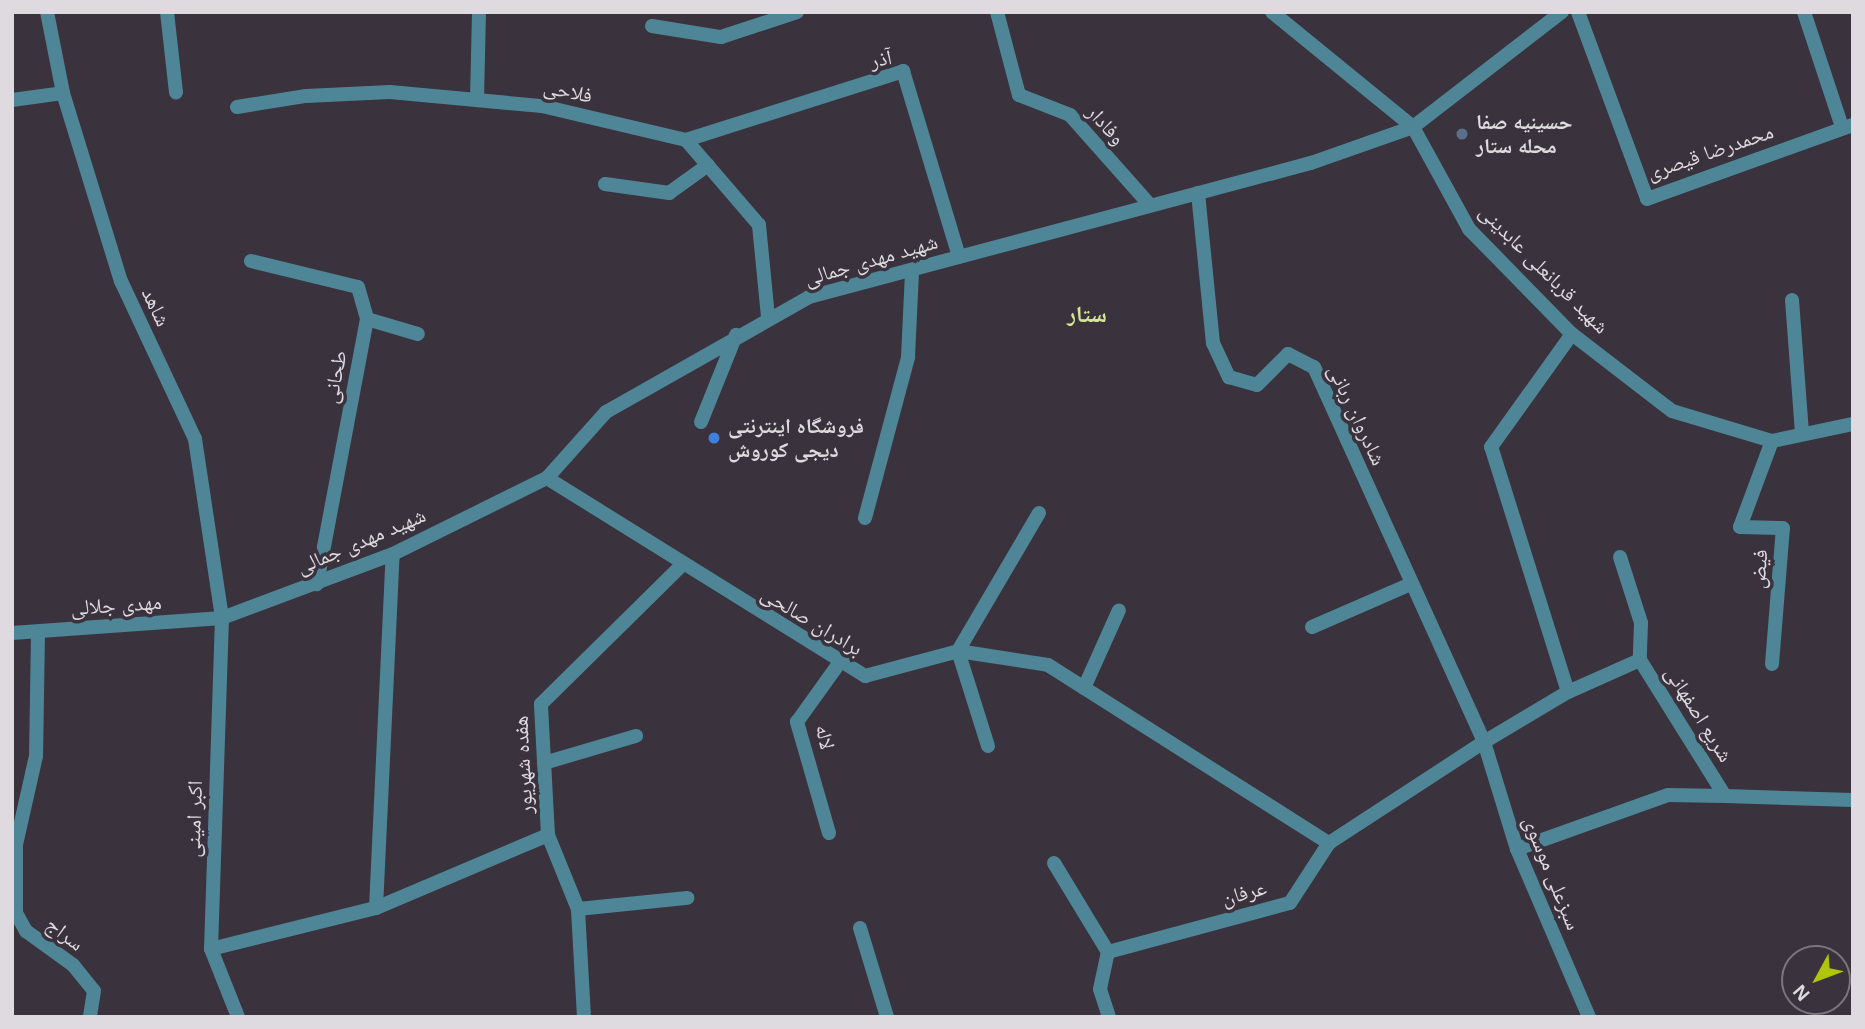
<!DOCTYPE html>
<html>
<head>
<meta charset="utf-8">
<style>
  body { margin:0 }
  #map { position:relative; width:1865px; height:1029px; overflow:hidden; background:#3a323c; font-family:Arial,"Noto Naskh Arabic",sans-serif }
  div>[style] { position:absolute }
  .lane>* { height:14px; margin:-7px; padding:0 7px; transform-origin:7px; border-radius:7px; background:#4e8697 }
  .street>* { height:14px; margin:-7px; padding:0 7px; transform-origin:7px; border-radius:7px; background:#4e8697 }
  .dots>* { width:19px; height:19px; translate:-50% -50%; box-sizing:border-box; border:4px solid #3a323c; border-radius:50% }
  span { translate:-50% -50%; white-space:nowrap; text-align:center; line-height:1.15; -webkit-text-stroke:7px #3a323c; paint-order:stroke }
  .street-label { font-size:21px; color:#dfdae0 }
  .poi-label { font-size:21px; color:#dfdae0; font-weight:700 }
  .left { translate:0 -50%; text-align:left }
  .neighbourhood-label { font-size:23px; color:#d6e699; font-weight:700 }
  .frame { position:absolute; inset:0; border:14px solid #dfdae0; pointer-events:none }
  .north { position:absolute; left:1781px; top:945px; width:70px; height:70px; box-sizing:border-box; background:#3a323c; border:2px solid #7c757e; border-radius:50%; rotate:229deg; font-size:19px; font-weight:700; line-height:28px; text-align:center; color:#dfdae0 }
  .north::after { content:''; display:block; margin:auto; width:24px; height:32px; background:#aec508; clip-path:polygon(50% 0,100% 100%,50% 72%,0 100%) }
</style>
</head>
<body>
<div id="map">
  <div class="lane">
    <div style="left:1054px;top:863px;width:104px;rotate:58.8deg"></div>
  </div>
  <div class="street">
    <div style="left:47px;top:12px;width:83px;rotate:78.8deg"></div>
    <div style="left:63px;top:93px;width:197px;rotate:72.9deg"></div>
    <div style="left:121px;top:281px;width:174px;rotate:64.9deg"></div>
    <div style="left:195px;top:439px;width:181px;rotate:81.4deg"></div>
    <div style="left:222px;top:618px;width:331px;rotate:91.9deg"></div>
    <div style="left:211px;top:949px;width:73px;rotate:68.3deg"></div>
    <div style="left:167px;top:12px;width:81px;rotate:83.6deg"></div>
    <div style="left:997px;top:12px;width:86px;rotate:75.2deg"></div>
    <div style="left:1019px;top:95px;width:55px;rotate:21.4deg"></div>
    <div style="left:1070px;top:115px;width:119px;rotate:48.4deg"></div>
    <div style="left:1272px;top:12px;width:182px;rotate:39.2deg"></div>
    <div style="left:1413px;top:127px;width:116px;rotate:61.2deg"></div>
    <div style="left:1469px;top:229px;width:147px;rotate:45.6deg"></div>
    <div style="left:1572px;top:334px;width:126px;rotate:37.6deg"></div>
    <div style="left:1672px;top:411px;width:104px;rotate:16.7deg"></div>
    <div style="left:1772px;top:441px;width:83px;rotate:-11.9deg"></div>
    <div style="left:1578px;top:12px;width:199px;rotate:69.7deg"></div>
    <div style="left:1647px;top:199px;width:219px;rotate:-19.8deg"></div>
    <div style="left:1804px;top:12px;width:121px;rotate:71.7deg"></div>
    <div style="left:652px;top:26px;width:70px;rotate:9.1deg"></div>
    <div style="left:721px;top:37px;width:80px;rotate:-18.2deg"></div>
    <div style="left:12px;top:100px;width:51px;rotate:-7.8deg"></div>
    <div style="left:477px;top:100px;width:88px;rotate:-88.7deg"></div>
    <div style="left:237px;top:107px;width:70px;rotate:-9.1deg"></div>
    <div style="left:306px;top:96px;width:84px;rotate:-2.7deg"></div>
    <div style="left:390px;top:92px;width:153px;rotate:5.3deg"></div>
    <div style="left:542px;top:106px;width:148px;rotate:13.3deg"></div>
    <div style="left:686px;top:140px;width:112px;rotate:49.3deg"></div>
    <div style="left:759px;top:225px;width:91px;rotate:84.4deg"></div>
    <div style="left:686px;top:140px;width:228px;rotate:-17.6deg"></div>
    <div style="left:903px;top:71px;width:194px;rotate:73.2deg"></div>
    <div style="left:605px;top:184px;width:65px;rotate:8deg"></div>
    <div style="left:669px;top:193px;width:48px;rotate:-35.7deg"></div>
    <div style="left:1198px;top:193px;width:151px;rotate:84.3deg"></div>
    <div style="left:1213px;top:343px;width:38px;rotate:65deg"></div>
    <div style="left:1229px;top:377px;width:29px;rotate:16deg"></div>
    <div style="left:1257px;top:385px;width:44px;rotate:-45deg"></div>
    <div style="left:1288px;top:354px;width:29px;rotate:27deg"></div>
    <div style="left:1314px;top:367px;width:412px;rotate:65.6deg"></div>
    <div style="left:1484px;top:742px;width:112px;rotate:72.9deg"></div>
    <div style="left:1517px;top:849px;width:183px;rotate:66.8deg"></div>
    <div style="left:251px;top:261px;width:110px;rotate:13.7deg"></div>
    <div style="left:358px;top:287px;width:33px;rotate:74deg"></div>
    <div style="left:367px;top:319px;width:270px;rotate:100.7deg"></div>
    <div style="left:1792px;top:300px;width:134px;rotate:85.7deg"></div>
    <div style="left:367px;top:319px;width:53px;rotate:16.4deg"></div>
    <div style="left:701px;top:422px;width:94px;rotate:-68.1deg"></div>
    <div style="left:547px;top:478px;width:375px;rotate:31.9deg"></div>
    <div style="left:865px;top:676px;width:96px;rotate:-15deg"></div>
    <div style="left:958px;top:651px;width:91px;rotate:8.8deg"></div>
    <div style="left:1048px;top:665px;width:333px;rotate:32.4deg"></div>
    <div style="left:865px;top:518px;width:167px;rotate:-75deg"></div>
    <div style="left:908px;top:357px;width:86px;rotate:-87.3deg"></div>
    <div style="left:1620px;top:557px;width:69px;rotate:72.3deg"></div>
    <div style="left:1641px;top:623px;width:37px;rotate:92deg"></div>
    <div style="left:1312px;top:627px;width:108px;rotate:-23.5deg"></div>
    <div style="left:38px;top:632px;width:124px;rotate:90.9deg"></div>
    <div style="left:36px;top:756px;width:91px;rotate:102.7deg"></div>
    <div style="left:16px;top:845px;width:68px;rotate:90deg"></div>
    <div style="left:16px;top:913px;width:21px;rotate:61deg"></div>
    <div style="left:26px;top:931px;width:58px;rotate:35.9deg"></div>
    <div style="left:73px;top:965px;width:33px;rotate:51deg"></div>
    <div style="left:94px;top:991px;width:26px;rotate:99deg"></div>
    <div style="left:12px;top:633px;width:211px;rotate:-4.1deg"></div>
    <div style="left:222px;top:618px;width:183px;rotate:-20.5deg"></div>
    <div style="left:393px;top:554px;width:172px;rotate:-26.3deg"></div>
    <div style="left:547px;top:478px;width:89px;rotate:-48.2deg"></div>
    <div style="left:606px;top:412px;width:233px;rotate:-29.5deg"></div>
    <div style="left:809px;top:297px;width:520px;rotate:-14.95deg"></div>
    <div style="left:1311px;top:163px;width:108px;rotate:-19.4deg"></div>
    <div style="left:1413px;top:127px;width:188px;rotate:-37.7deg"></div>
    <div style="left:1772px;top:664px;width:136px;rotate:-85.4deg"></div>
    <div style="left:1783px;top:528px;width:43px;rotate:-178.7deg"></div>
    <div style="left:1740px;top:527px;width:92px;rotate:-69.6deg"></div>
    <div style="left:1084px;top:688px;width:85px;rotate:-65.8deg"></div>
    <div style="left:1568px;top:692px;width:257px;rotate:-107.4deg"></div>
    <div style="left:1491px;top:447px;width:139px;rotate:-54.4deg"></div>
    <div style="left:988px;top:746px;width:100px;rotate:-107.5deg"></div>
    <div style="left:958px;top:651px;width:160px;rotate:-59.6deg"></div>
    <div style="left:544px;top:763px;width:96px;rotate:-16.4deg"></div>
    <div style="left:829px;top:833px;width:116px;rotate:-106.1deg"></div>
    <div style="left:797px;top:722px;width:74px;rotate:-54.4deg"></div>
    <div style="left:1517px;top:849px;width:160px;rotate:-19.7deg"></div>
    <div style="left:1668px;top:795px;width:57px;rotate:1deg"></div>
    <div style="left:376px;top:908px;width:354px;rotate:-87.3deg"></div>
    <div style="left:578px;top:909px;width:110px;rotate:-5.8deg"></div>
    <div style="left:860px;top:928px;width:93px;rotate:73.1deg"></div>
    <div style="left:211px;top:949px;width:170px;rotate:-14deg"></div>
    <div style="left:376px;top:908px;width:187px;rotate:-23deg"></div>
    <div style="left:584px;top:1017px;width:108px;rotate:-93.2deg"></div>
    <div style="left:578px;top:909px;width:80px;rotate:-112.1deg"></div>
    <div style="left:548px;top:835px;width:131px;rotate:-93.1deg"></div>
    <div style="left:541px;top:704px;width:198px;rotate:-44.6deg"></div>
    <div style="left:1109px;top:1017px;width:29px;rotate:-108deg"></div>
    <div style="left:1100px;top:989px;width:38px;rotate:-78deg"></div>
    <div style="left:1108px;top:952px;width:188px;rotate:-15.1deg"></div>
    <div style="left:1290px;top:903px;width:72px;rotate:-57deg"></div>
    <div style="left:1329px;top:843px;width:185px;rotate:-33.1deg"></div>
    <div style="left:1484px;top:742px;width:98px;rotate:-30.8deg"></div>
    <div style="left:1568px;top:692px;width:79px;rotate:-24deg"></div>
    <div style="left:1640px;top:660px;width:160px;rotate:58deg"></div>
    <div style="left:1725px;top:796px;width:128px;rotate:1.8deg"></div>
  </div>
  <div class="dots">
    <div style="left:1462px;top:134px;background:#5c6f8a"></div>
    <div style="left:714px;top:438px;background:#3f7fe0"></div>
  </div>
  <div class="street-label">
    <span style="left:881px;top:59px;rotate:-11deg">آذر</span>
    <span style="left:568px;top:91px;rotate:12deg">فلاحی</span>
    <span style="left:1106px;top:125px;rotate:48deg">وفادار</span>
    <span style="left:1710px;top:152px;rotate:-19deg">محمدرضا قیصری</span>
    <span style="left:871px;top:260px;rotate:-16deg">شهید مهدی جمالی</span>
    <span style="left:1544px;top:269px;rotate:45deg">شهید قربانعلی عابدینی</span>
    <span style="left:156px;top:307px;rotate:65deg">شاهد</span>
    <span style="left:335px;top:377px;rotate:-79deg">طحانی</span>
    <span style="left:1357px;top:415px;rotate:65deg">شادروان ربانی</span>
    <span style="left:361px;top:541px;rotate:-23deg">شهید مهدی جمالی</span>
    <span style="left:1759px;top:569px;rotate:-85deg">فیض</span>
    <span style="left:116px;top:605px;rotate:-4deg">مهدی جلالی</span>
    <span style="left:812px;top:621px;rotate:31deg">برادران صالحی</span>
    <span style="left:1699px;top:714px;rotate:58deg">شریع اصفهانی</span>
    <span style="left:825px;top:737px;rotate:77deg">لاله</span>
    <span style="left:523px;top:765px;rotate:-93deg">هفده شهریور</span>
    <span style="left:194px;top:819px;rotate:-88deg">اکبر امینی</span>
    <span style="left:1552px;top:873px;rotate:68deg">سبزعلی موسوی</span>
    <span style="left:1244px;top:893px;rotate:-15deg">عرفان</span>
    <span style="left:65px;top:934px;rotate:37deg">سراج</span>
  </div>
  <div class="poi-label">
    <span class="left" style="left:1476px;top:134px">حسینیه صفا<br>محله ستار</span>
    <span class="left" style="left:728px;top:438px">فروشگاه اینترنتی<br>دیجی کوروش</span>
  </div>
  <div class="neighbourhood-label">
    <span style="left:1087px;top:314px">ستار</span>
  </div>
  <div class="frame"></div>
  <div class="north">N</div>
</div>
</body>
</html>
